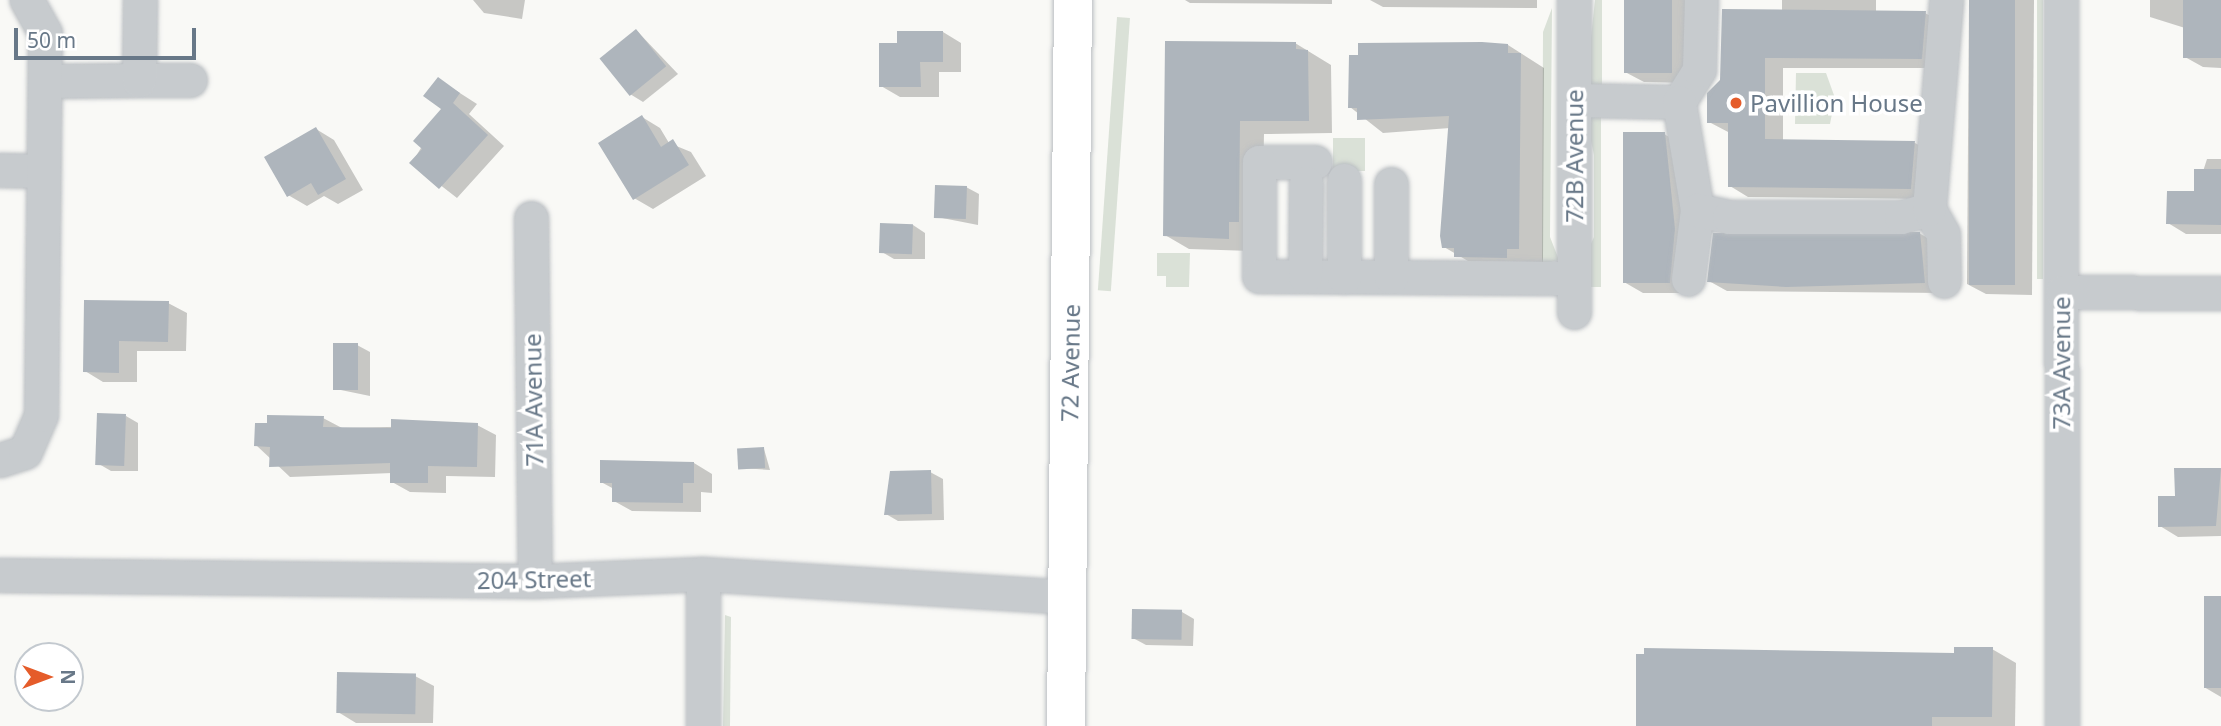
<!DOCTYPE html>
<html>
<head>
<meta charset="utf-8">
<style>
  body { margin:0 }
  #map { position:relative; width:2221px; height:726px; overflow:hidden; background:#f9f9f6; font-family:"Noto Sans",sans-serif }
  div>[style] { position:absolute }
  .green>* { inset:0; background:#dae1d7; transform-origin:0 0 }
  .shadow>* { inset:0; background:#0003 }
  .building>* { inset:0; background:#aeb5bc; transform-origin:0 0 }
  .roads { filter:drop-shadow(0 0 2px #babec2) drop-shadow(0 0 2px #babec2) }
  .minor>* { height:33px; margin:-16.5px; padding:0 16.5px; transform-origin:16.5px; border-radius:16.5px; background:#c7cbce }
  .major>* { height:38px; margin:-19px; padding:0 19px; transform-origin:19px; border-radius:19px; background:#fff }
  .dots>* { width:19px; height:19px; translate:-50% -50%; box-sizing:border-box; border:4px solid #fff; border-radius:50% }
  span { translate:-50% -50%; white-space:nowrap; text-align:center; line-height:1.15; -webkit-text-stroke:7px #fff; paint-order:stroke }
  .poi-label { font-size:24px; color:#687888 }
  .left { translate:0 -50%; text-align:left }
  .street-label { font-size:24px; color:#687888 }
  .north { position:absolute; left:14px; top:642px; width:70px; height:70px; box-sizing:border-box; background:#fff; border:2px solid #c3c9cf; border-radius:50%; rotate:90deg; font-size:19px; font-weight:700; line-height:28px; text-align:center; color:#687888 }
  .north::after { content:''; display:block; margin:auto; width:24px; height:32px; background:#e55c2a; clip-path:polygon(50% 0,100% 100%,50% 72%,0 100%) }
  .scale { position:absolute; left:14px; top:28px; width:182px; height:32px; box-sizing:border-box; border:4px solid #687888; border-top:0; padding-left:9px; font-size:21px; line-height:24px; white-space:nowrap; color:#687888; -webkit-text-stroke:5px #fff; paint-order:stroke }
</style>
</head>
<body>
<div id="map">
  <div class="green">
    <div style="clip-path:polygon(1595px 0,1602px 0,1602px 87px,1586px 84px)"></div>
    <div style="left:2037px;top:0;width:6px;height:279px"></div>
    <div style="clip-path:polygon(1552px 8px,1550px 237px,1559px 260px,1542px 264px,1543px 32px)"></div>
    <div style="left:1117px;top:17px;width:13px;height:274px;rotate:4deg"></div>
    <div style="clip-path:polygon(1796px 73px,1826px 73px,1835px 98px,1830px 124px,1795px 124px)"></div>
    <div style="clip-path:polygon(1601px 114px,1601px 287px,1584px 287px,1585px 257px,1594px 237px,1594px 155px,1586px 118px)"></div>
    <div style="left:1333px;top:138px;width:32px;height:33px"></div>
    <div style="clip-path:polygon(1157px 253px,1190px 253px,1189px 287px,1166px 287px,1166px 276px,1157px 276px)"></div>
    <div style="clip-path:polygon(725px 615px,731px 617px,730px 726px,723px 726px)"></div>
  </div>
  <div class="shadow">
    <div style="clip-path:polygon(473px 0,525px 0,522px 19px,484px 13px)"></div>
    <div style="clip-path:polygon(1185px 0,1332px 0,1332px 4px,1190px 3px)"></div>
    <div style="clip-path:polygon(1370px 0,1537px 0,1537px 8px,1383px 7px)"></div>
    <div style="clip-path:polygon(1625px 0,1689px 0,1690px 83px,1644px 82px,1625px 72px)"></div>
    <div style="clip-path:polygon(1782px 0,1876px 0,1876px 12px,1925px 13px,1943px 23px,1940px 68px,1783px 68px,1783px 141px,1915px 143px,1933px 153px,1929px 199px,1748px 197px,1730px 186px,1730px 133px,1709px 122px,1782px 11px)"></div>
    <div style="clip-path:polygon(1969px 0,2034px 0,2032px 295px,1986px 294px,1967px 284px)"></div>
    <div style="clip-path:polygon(2150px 0,2221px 0,2221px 68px,2203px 67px,2185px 57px,2185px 28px,2150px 17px)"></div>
    <div style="clip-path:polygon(637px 31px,678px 74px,643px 102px,630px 94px)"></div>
    <div style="clip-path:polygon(943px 32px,961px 43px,961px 72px,939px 72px,939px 97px,900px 97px,881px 86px,899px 45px)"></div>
    <div style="clip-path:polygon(1167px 42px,1295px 43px,1331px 65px,1332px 133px,1264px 134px,1262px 235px,1252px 251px,1189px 249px,1165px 235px)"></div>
    <div style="clip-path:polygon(1508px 45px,1544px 68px,1543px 262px,1468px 261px,1444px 247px,1450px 128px,1383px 133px,1350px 107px)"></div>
    <div style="clip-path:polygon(438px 79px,477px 104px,469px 114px,504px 146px,457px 198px,412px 163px,444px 109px)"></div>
    <div style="clip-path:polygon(642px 117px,660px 128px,669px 143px,691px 152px,706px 176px,653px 209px,634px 198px)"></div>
    <div style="clip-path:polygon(316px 129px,334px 140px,363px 190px,338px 204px,324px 196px,307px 206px,288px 195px)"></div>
    <div style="clip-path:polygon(1664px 134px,1683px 145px,1688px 293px,1643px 293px,1624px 282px)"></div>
    <div style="clip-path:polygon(2207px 159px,2221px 159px,2221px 234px,2186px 234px,2168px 223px,2196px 193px)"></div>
    <div style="clip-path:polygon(966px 187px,979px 194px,978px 225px,937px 217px)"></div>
    <div style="clip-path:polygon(913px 225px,925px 233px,925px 259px,894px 259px,882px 252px)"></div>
    <div style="clip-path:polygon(1919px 233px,1938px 244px,1943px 293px,1727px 291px,1709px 281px)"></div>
    <div style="clip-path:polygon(86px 302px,168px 303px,187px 313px,186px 351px,137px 351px,137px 382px,103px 382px,85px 371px)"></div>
    <div style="clip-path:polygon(357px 345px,370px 352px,370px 396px,336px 389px)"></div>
    <div style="clip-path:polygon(126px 416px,138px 423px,138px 471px,111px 471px,99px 464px)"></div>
    <div style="clip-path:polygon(323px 418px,342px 428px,477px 425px,496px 435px,495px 477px,446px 476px,446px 493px,410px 492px,392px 482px,392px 473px,290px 477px,256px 445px)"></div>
    <div style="clip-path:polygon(764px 449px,770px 470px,740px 468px)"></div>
    <div style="clip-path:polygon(694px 463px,712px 474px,712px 493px,701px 492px,701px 512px,632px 511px,614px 501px,614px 489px,601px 482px)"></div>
    <div style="clip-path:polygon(2221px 469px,2221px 536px,2178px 537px,2160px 526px,2176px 497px,2176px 470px)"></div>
    <div style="clip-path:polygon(930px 472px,943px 479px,944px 520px,898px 521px,886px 514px)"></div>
    <div style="clip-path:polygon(2221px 598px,2221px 697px,2204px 687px)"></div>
    <div style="clip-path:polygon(1182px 612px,1194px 619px,1193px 646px,1146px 645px,1133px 638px)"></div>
    <div style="clip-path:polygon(1992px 649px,2016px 663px,2015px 726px,1638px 726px)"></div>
    <div style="clip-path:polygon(415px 676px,434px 686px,433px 723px,356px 723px,338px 712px)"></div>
  </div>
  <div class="building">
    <div style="left:1624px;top:0;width:48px;height:73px"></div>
    <div style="left:1969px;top:0;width:46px;height:285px"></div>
    <div style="left:2183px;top:0;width:38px;height:58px"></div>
    <div style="clip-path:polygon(1722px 9px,1926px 11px,1922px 59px,1765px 58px,1765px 139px,1915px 141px,1911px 189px,1728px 187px,1728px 123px,1707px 123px,1707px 93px,1720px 80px)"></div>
    <div style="left:636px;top:29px;width:48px;height:47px;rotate:51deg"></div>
    <div style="clip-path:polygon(897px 31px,943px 31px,943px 62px,920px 62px,921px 87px,879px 87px,879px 43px,897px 43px)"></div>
    <div style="clip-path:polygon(1165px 41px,1296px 42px,1296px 49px,1308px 50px,1309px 121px,1240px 121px,1239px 222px,1229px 222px,1229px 239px,1163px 236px)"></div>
    <div style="clip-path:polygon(1482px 42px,1508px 44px,1508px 53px,1521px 53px,1519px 249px,1507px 249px,1507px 258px,1454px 257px,1454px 248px,1442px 248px,1440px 236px,1449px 116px,1357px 120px,1357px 108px,1348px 108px,1349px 55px,1358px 55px,1358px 43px)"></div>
    <div style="clip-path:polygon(438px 77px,460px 93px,453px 103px,488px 135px,439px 189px,409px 163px,422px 149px,413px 141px,441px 109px,423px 96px)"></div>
    <div style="clip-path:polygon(642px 115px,661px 147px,673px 139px,689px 165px,633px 200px,598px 143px)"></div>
    <div style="clip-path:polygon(316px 127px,346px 179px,318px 195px,311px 183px,287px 197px,264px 157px)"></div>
    <div style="clip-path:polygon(1623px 132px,1665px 132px,1675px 229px,1670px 283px,1623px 283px)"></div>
    <div style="clip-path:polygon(2194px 169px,2221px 169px,2221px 225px,2166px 224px,2167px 191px,2194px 191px)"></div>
    <div style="left:935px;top:185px;width:32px;height:33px;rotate:2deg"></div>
    <div style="left:880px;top:223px;width:33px;height:30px;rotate:2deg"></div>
    <div style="clip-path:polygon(1920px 232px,1925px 283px,1786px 287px,1707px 282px,1713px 233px)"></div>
    <div style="clip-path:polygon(84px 300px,169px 301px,168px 342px,119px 341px,119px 373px,83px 372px)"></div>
    <div style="left:333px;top:343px;width:25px;height:47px"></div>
    <div style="left:97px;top:413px;width:29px;height:52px;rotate:2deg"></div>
    <div style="clip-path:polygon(267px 415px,324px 416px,323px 427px,391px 428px,391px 419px,478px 423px,477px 467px,428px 466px,428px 483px,390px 483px,390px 463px,269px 467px,270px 447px,254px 446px,255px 423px,267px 423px)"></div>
    <div style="left:764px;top:447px;width:21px;height:27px;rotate:87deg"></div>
    <div style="clip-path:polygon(600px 460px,694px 462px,694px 483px,683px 483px,683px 503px,612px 502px,612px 483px,600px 483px)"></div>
    <div style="clip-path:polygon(2174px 468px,2221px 468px,2216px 526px,2158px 527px,2158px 496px,2175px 496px)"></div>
    <div style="clip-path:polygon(931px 470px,932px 514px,884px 515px,890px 471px)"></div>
    <div style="left:2204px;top:596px;width:17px;height:92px"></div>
    <div style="left:1132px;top:609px;width:50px;height:30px;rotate:1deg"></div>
    <div style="clip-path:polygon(1954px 647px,1993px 647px,1992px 717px,1932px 717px,1932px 726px,1636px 726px,1636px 654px,1644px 654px,1644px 648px,1954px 653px)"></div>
    <div style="left:337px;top:672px;width:79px;height:41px;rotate:1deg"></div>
  </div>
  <div class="roads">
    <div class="minor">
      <div style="left:2061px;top:0;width:726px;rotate:89.92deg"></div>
      <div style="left:139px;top:80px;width:51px"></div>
      <div style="left:45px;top:81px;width:94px;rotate:-0.6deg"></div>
      <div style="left:139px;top:80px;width:80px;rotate:-89.3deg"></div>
      <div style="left:1574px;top:100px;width:105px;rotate:1.1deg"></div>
      <div style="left:1679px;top:102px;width:38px;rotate:-58deg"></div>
      <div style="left:1699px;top:70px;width:70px;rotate:-88.4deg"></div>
      <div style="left:1679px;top:102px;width:109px;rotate:80.5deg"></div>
      <div style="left:1315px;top:162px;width:56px;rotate:180deg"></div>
      <div style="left:1259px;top:162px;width:114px;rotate:90deg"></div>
      <div style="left:1259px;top:276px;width:315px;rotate:0.4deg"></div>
      <div style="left:0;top:170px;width:43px;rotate:1.3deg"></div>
      <div style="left:1391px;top:184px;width:93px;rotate:90deg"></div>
      <div style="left:531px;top:218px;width:363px;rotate:89.4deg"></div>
      <div style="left:1305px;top:276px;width:93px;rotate:-89.4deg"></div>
      <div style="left:1344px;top:277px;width:97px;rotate:-90deg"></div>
      <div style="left:1688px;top:279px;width:70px;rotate:-82.6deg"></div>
      <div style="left:1697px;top:210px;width:33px;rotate:12deg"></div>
      <div style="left:1729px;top:217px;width:172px"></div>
      <div style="left:1901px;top:217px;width:29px;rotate:-16deg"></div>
      <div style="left:1944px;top:281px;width:47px;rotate:-91.2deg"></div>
      <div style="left:1943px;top:234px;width:29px;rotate:-119deg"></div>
      <div style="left:1929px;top:209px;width:210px;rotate:-85.3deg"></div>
      <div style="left:2062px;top:292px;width:159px;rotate:0.4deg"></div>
      <div style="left:1574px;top:312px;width:312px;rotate:-90deg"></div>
      <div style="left:0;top:460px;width:26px;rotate:-18deg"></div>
      <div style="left:25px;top:452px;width:40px;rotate:-66.6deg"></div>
      <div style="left:41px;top:415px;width:382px;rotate:-89.4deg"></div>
      <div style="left:45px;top:33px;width:38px;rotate:-119deg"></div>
      <div style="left:0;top:575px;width:535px;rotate:0.64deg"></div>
      <div style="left:535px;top:581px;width:168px;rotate:-2.4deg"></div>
      <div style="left:703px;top:574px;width:366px;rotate:3.6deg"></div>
      <div style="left:703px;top:726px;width:152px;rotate:-90deg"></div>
    </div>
    <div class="major">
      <div style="left:1066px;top:726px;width:726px;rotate:-89.45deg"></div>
    </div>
  </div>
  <div class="dots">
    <div style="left:1736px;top:103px;background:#e55c2a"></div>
  </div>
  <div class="poi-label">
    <span class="left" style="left:1750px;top:103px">Pavillion House</span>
  </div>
  <div class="street-label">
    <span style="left:1574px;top:156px;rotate:-90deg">72B Avenue</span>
    <span style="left:1070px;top:363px;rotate:-89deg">72 Avenue</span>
    <span style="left:2061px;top:363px;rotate:-90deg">73A Avenue</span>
    <span style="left:533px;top:400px;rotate:-91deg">71A Avenue</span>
    <span style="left:534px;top:579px;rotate:-1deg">204 Street</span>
  </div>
  <div class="north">N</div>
  <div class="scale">50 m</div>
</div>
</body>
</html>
